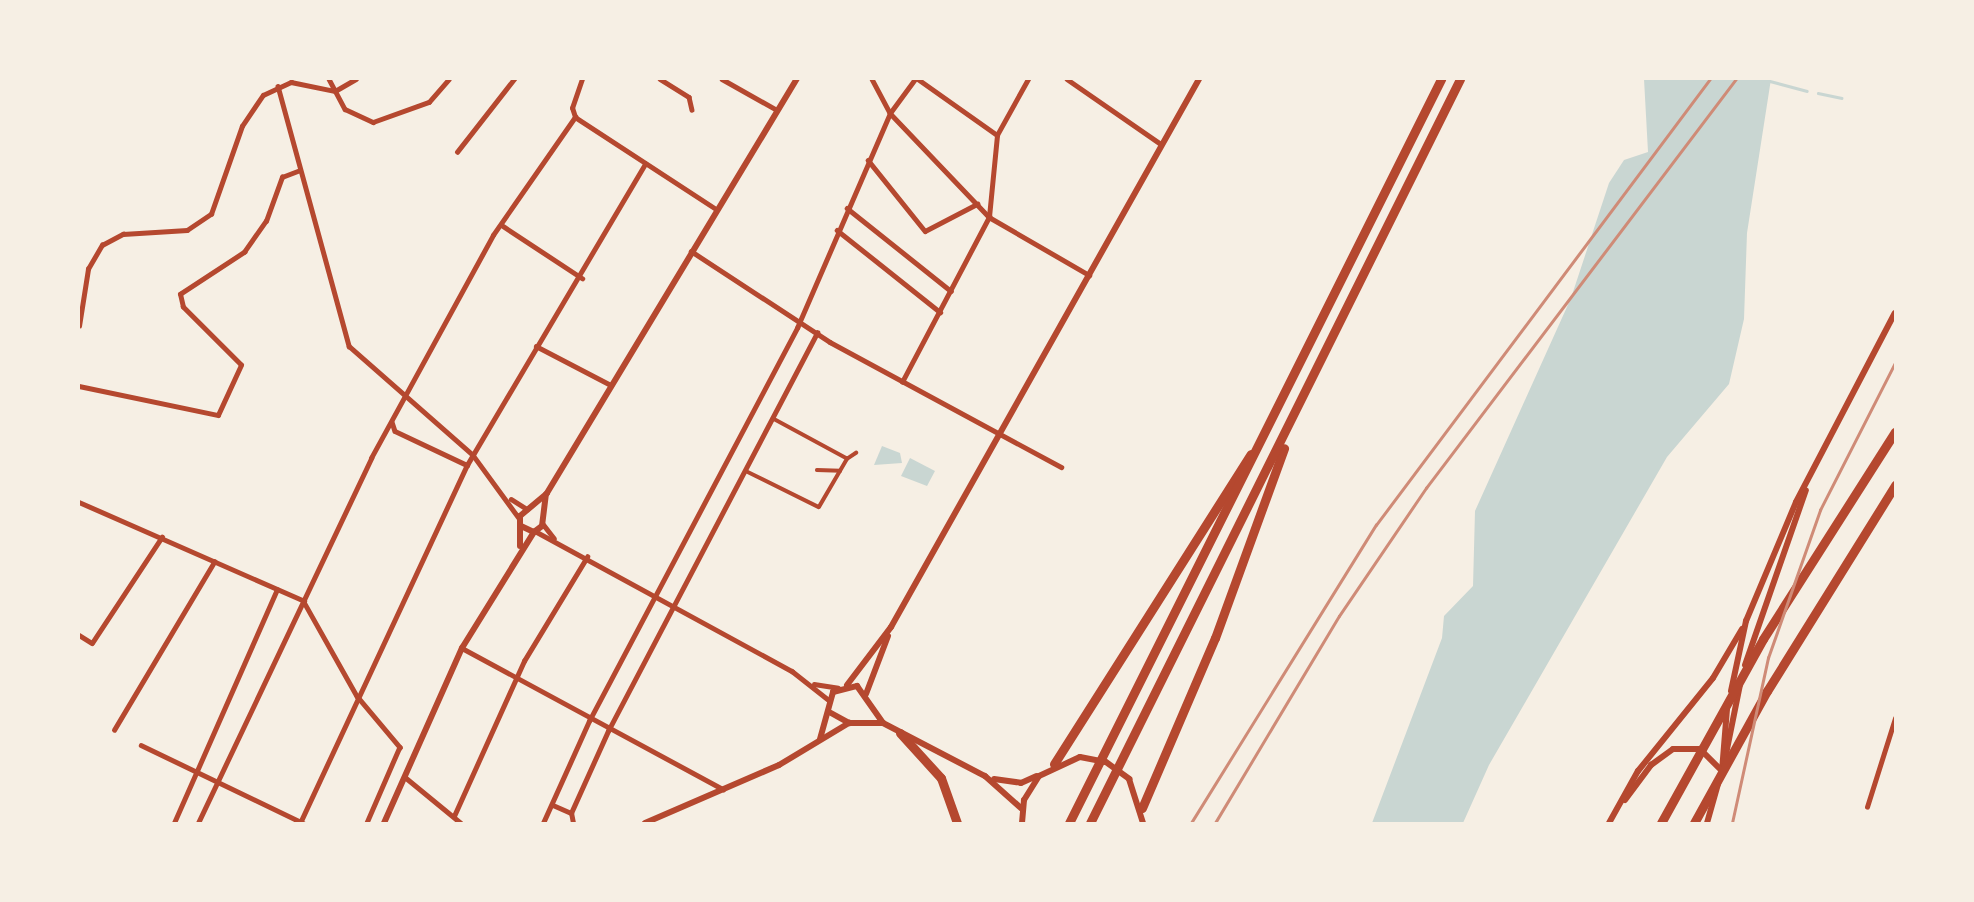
<!DOCTYPE html>
<html>
<head>
<meta charset="utf-8">
<style>
  body { margin:0 }
  #map { position:relative; width:1974px; height:902px; overflow:hidden; background:#f6efe4; font-family:"Golos Text",sans-serif }
  div>[style] { position:absolute }
  .water>* { inset:0; background:#c9d6d2 }
  .stream>* { height:2.5px; margin:-1.25px; padding:0 1.25px; transform-origin:1.25px; border-radius:1.25px; background:#c9d6d2 }
  .pedestrian>* { height:3.5px; margin:-1.75px; padding:0 1.75px; transform-origin:1.75px; border-radius:1.75px; background:#b5482f }
  .minor>* { height:4.5px; margin:-2.25px; padding:0 2.25px; transform-origin:2.25px; border-radius:2.25px; background:#b5482f }
  .secondary>* { height:6px; margin:-3px; padding:0 3px; transform-origin:3px; border-radius:3px; background:#b5482f }
  .motorway>* { height:9px; margin:-4.5px; padding:0 4.5px; transform-origin:4.5px; border-radius:4.5px; background:#b5482f }
  .rail>* { height:2.5px; margin:-1.25px; padding:0 1.25px; transform-origin:1.25px; border-radius:1.25px; background:#cf8b77 }
  span { translate:-50% -50%; white-space:nowrap; text-align:center; line-height:1.15; -webkit-text-stroke:5px #f6efe4; paint-order:stroke }
  .frame { position:absolute; inset:0; border:80px solid #f6efe4; pointer-events:none }
</style>
</head>
<body>
<div id="map">
  <div class="water">
    <div style="clip-path:polygon(1644px 79px,1771px 79px,1747px 233px,1744px 319px,1729px 384px,1667px 457px,1489px 765px,1463px 823px,1372px 823px,1442px 638px,1444px 616px,1473px 586px,1475px 511px,1571px 298px,1609px 183px,1624px 160px,1648px 152px)"></div>
    <div style="clip-path:polygon(882px 446px,900px 453px,902px 463px,874px 465px)"></div>
    <div style="clip-path:polygon(910px 458px,935px 471px,927px 486px,901px 476px)"></div>
  </div>
  <div class="stream">
    <div style="left:1770px;top:81px;width:38px;rotate:15deg"></div>
    <div style="left:1818px;top:93px;width:24px;rotate:12deg"></div>
  </div>
  <div class="pedestrian">
    <div style="left:847px;top:459px;width:11px;rotate:-34deg"></div>
    <div style="left:817px;top:470px;width:23px;rotate:2deg"></div>
    <div style="left:746px;top:471px;width:81px;rotate:26.3deg"></div>
    <div style="left:819px;top:507px;width:56px;rotate:-59.7deg"></div>
    <div style="left:847px;top:459px;width:84px;rotate:-151.6deg"></div>
  </div>
  <div class="minor">
    <div style="left:329px;top:79px;width:34px;rotate:62deg"></div>
    <div style="left:345px;top:109px;width:31px;rotate:25deg"></div>
    <div style="left:373px;top:122px;width:59px;rotate:-19.7deg"></div>
    <div style="left:429px;top:102px;width:30px;rotate:-49deg"></div>
    <div style="left:660px;top:79px;width:34px;rotate:32deg"></div>
    <div style="left:689px;top:97px;width:13px;rotate:77deg"></div>
    <div style="left:722px;top:79px;width:63px;rotate:29.4deg"></div>
    <div style="left:872px;top:79px;width:38px;rotate:62deg"></div>
    <div style="left:890px;top:113px;width:144px;rotate:46.4deg"></div>
    <div style="left:989px;top:217px;width:116px;rotate:30.1deg"></div>
    <div style="left:918px;top:79px;width:97px;rotate:35.3deg"></div>
    <div style="left:1067px;top:79px;width:114px;rotate:34.7deg"></div>
    <div style="left:278px;top:86px;width:270px;rotate:74.7deg"></div>
    <div style="left:349px;top:346px;width:165px;rotate:41.3deg"></div>
    <div style="left:473px;top:455px;width:78px;rotate:53.9deg"></div>
    <div style="left:575px;top:117px;width:168px;rotate:33.1deg"></div>
    <div style="left:457px;top:152px;width:93px;rotate:-52deg"></div>
    <div style="left:868px;top:160px;width:91px;rotate:51.2deg"></div>
    <div style="left:925px;top:231px;width:59px;rotate:-27.4deg"></div>
    <div style="left:847px;top:208px;width:133px;rotate:38.6deg"></div>
    <div style="left:503px;top:226px;width:95px;rotate:33.4deg"></div>
    <div style="left:837px;top:230px;width:132px;rotate:38.5deg"></div>
    <div style="left:691px;top:251px;width:166px;rotate:33.2deg"></div>
    <div style="left:830px;top:342px;width:263px;rotate:28.4deg"></div>
    <div style="left:79px;top:326px;width:58px;rotate:-81deg"></div>
    <div style="left:88px;top:269px;width:28px;rotate:-60deg"></div>
    <div style="left:102px;top:245px;width:24px;rotate:-28deg"></div>
    <div style="left:123px;top:234px;width:64px;rotate:-3.6deg"></div>
    <div style="left:187px;top:230px;width:29px;rotate:-34deg"></div>
    <div style="left:211px;top:214px;width:93px;rotate:-70.6deg"></div>
    <div style="left:242px;top:126px;width:37px;rotate:-56deg"></div>
    <div style="left:263px;top:95px;width:31px;rotate:-25deg"></div>
    <div style="left:291px;top:82px;width:45px;rotate:11.6deg"></div>
    <div style="left:335px;top:91px;width:24px;rotate:-30deg"></div>
    <div style="left:536px;top:346px;width:85px;rotate:27.5deg"></div>
    <div style="left:902px;top:382px;width:187px;rotate:-62.2deg"></div>
    <div style="left:989px;top:217px;width:82px;rotate:-84.4deg"></div>
    <div style="left:997px;top:135px;width:64px;rotate:-61deg"></div>
    <div style="left:79px;top:386px;width:142px;rotate:11.8deg"></div>
    <div style="left:218px;top:415px;width:55px;rotate:-65.3deg"></div>
    <div style="left:241px;top:365px;width:82px;rotate:-135deg"></div>
    <div style="left:183px;top:307px;width:13px;rotate:-103deg"></div>
    <div style="left:180px;top:294px;width:77px;rotate:-33.3deg"></div>
    <div style="left:244px;top:252px;width:38px;rotate:-55deg"></div>
    <div style="left:266px;top:221px;width:47px;rotate:-70deg"></div>
    <div style="left:282px;top:177px;width:19px;rotate:-21deg"></div>
    <div style="left:392px;top:422px;width:9px;rotate:72deg"></div>
    <div style="left:395px;top:431px;width:80px;rotate:25.3deg"></div>
    <div style="left:511px;top:499px;width:19px;rotate:32deg"></div>
    <div style="left:79px;top:502px;width:246px;rotate:23.7deg"></div>
    <div style="left:543px;top:524px;width:18px;rotate:52deg"></div>
    <div style="left:535px;top:531px;width:293px;rotate:28.6deg"></div>
    <div style="left:792px;top:671px;width:48px;rotate:38.3deg"></div>
    <div style="left:304px;top:602px;width:108px;rotate:60.6deg"></div>
    <div style="left:357px;top:696px;width:67px;rotate:49.9deg"></div>
    <div style="left:400px;top:747px;width:83px;rotate:113.5deg"></div>
    <div style="left:79px;top:635px;width:15px;rotate:32deg"></div>
    <div style="left:92px;top:643px;width:127px;rotate:-56.6deg"></div>
    <div style="left:462px;top:648px;width:297px;rotate:28.4deg"></div>
    <div style="left:814px;top:684px;width:24px;rotate:9deg"></div>
    <div style="left:114px;top:730px;width:196px;rotate:-59.2deg"></div>
    <div style="left:141px;top:745px;width:180px;rotate:25.7deg"></div>
    <div style="left:405px;top:777px;width:72px;rotate:39.4deg"></div>
    <div style="left:553px;top:805px;width:20px;rotate:24deg"></div>
    <div style="left:1867px;top:807px;width:93px;rotate:-72.5deg"></div>
    <div style="left:454px;top:816px;width:170px;rotate:-65.7deg"></div>
    <div style="left:524px;top:661px;width:122px;rotate:-58.8deg"></div>
    <div style="left:174px;top:823px;width:255px;rotate:-66.2deg"></div>
    <div style="left:198px;top:823px;width:404px;rotate:-64.6deg"></div>
    <div style="left:371px;top:458px;width:254px;rotate:-61.3deg"></div>
    <div style="left:493px;top:235px;width:144px;rotate:-55.2deg"></div>
    <div style="left:575px;top:117px;width:9px;rotate:-108deg"></div>
    <div style="left:572px;top:108px;width:31px;rotate:-71deg"></div>
    <div style="left:300px;top:823px;width:395px;rotate:-65deg"></div>
    <div style="left:467px;top:465px;width:350px;rotate:-59.4deg"></div>
    <div style="left:543px;top:823px;width:112px;rotate:-65.7deg"></div>
    <div style="left:589px;top:721px;width:445px;rotate:-62.1deg"></div>
    <div style="left:797px;top:328px;width:234px;rotate:-66.6deg"></div>
    <div style="left:890px;top:113px;width:42px;rotate:-53.7deg"></div>
    <div style="left:573px;top:823px;width:10px;rotate:-101deg"></div>
    <div style="left:571px;top:813px;width:90px;rotate:-65.7deg"></div>
    <div style="left:608px;top:731px;width:450px;rotate:-62.3deg"></div>
  </div>
  <div class="secondary">
    <div style="left:521px;top:526px;width:14px;rotate:25deg"></div>
    <div style="left:534px;top:532px;width:10px;rotate:-37deg"></div>
    <div style="left:542px;top:526px;width:32px;rotate:-83deg"></div>
    <div style="left:520px;top:546px;width:30px;rotate:-90deg"></div>
    <div style="left:520px;top:516px;width:35px;rotate:-40deg"></div>
    <div style="left:547px;top:493px;width:484px;rotate:-58.9deg"></div>
    <div style="left:1745px;top:665px;width:185px;rotate:-70.8deg"></div>
    <div style="left:847px;top:685px;width:73px;rotate:-52.8deg"></div>
    <div style="left:891px;top:627px;width:629px;rotate:-60.66deg"></div>
    <div style="left:1731px;top:691px;width:72px;rotate:-77.9deg"></div>
    <div style="left:1746px;top:621px;width:129px;rotate:-67.2deg"></div>
    <div style="left:1796px;top:502px;width:213px;rotate:-62.4deg"></div>
    <div style="left:866px;top:694px;width:62px;rotate:-69.2deg"></div>
    <div style="left:831px;top:713px;width:21px;rotate:29deg"></div>
    <div style="left:820px;top:739px;width:49px;rotate:-74.5deg"></div>
    <div style="left:833px;top:692px;width:25px;rotate:-14deg"></div>
    <div style="left:857px;top:686px;width:45px;rotate:54.9deg"></div>
    <div style="left:883px;top:723px;width:115px;rotate:27.5deg"></div>
    <div style="left:985px;top:776px;width:50px;rotate:41.7deg"></div>
    <div style="left:1724px;top:764px;width:81px;rotate:-78.6deg"></div>
    <div style="left:1722px;top:771px;width:62px;rotate:-85.4deg"></div>
    <div style="left:994px;top:779px;width:27px;rotate:8deg"></div>
    <div style="left:1021px;top:783px;width:17px;rotate:-24deg"></div>
    <div style="left:1625px;top:800px;width:44px;rotate:-53.4deg"></div>
    <div style="left:1651px;top:765px;width:27px;rotate:-36deg"></div>
    <div style="left:1673px;top:749px;width:27px"></div>
    <div style="left:1700px;top:749px;width:30px;rotate:45deg"></div>
    <div style="left:384px;top:823px;width:192px;rotate:-66deg"></div>
    <div style="left:462px;top:648px;width:137px;rotate:-58.2deg"></div>
    <div style="left:645px;top:823px;width:146px;rotate:-23.4deg"></div>
    <div style="left:779px;top:765px;width:82px;rotate:-31deg"></div>
    <div style="left:849px;top:723px;width:34px"></div>
    <div style="left:1022px;top:823px;width:23px;rotate:-85deg"></div>
    <div style="left:1024px;top:800px;width:28px;rotate:-58deg"></div>
    <div style="left:1039px;top:776px;width:45px;rotate:-24.9deg"></div>
    <div style="left:1080px;top:757px;width:26px;rotate:11deg"></div>
    <div style="left:1106px;top:762px;width:29px;rotate:36deg"></div>
    <div style="left:1129px;top:779px;width:46px;rotate:72.3deg"></div>
    <div style="left:1609px;top:823px;width:60px;rotate:-60.9deg"></div>
    <div style="left:1638px;top:771px;width:119px;rotate:-51.1deg"></div>
    <div style="left:1713px;top:678px;width:57px;rotate:-59.4deg"></div>
    <div style="left:1707px;top:823px;width:41px;rotate:-74.2deg"></div>
  </div>
  <div class="motorway">
    <div style="left:900px;top:733px;width:61px;rotate:47.7deg"></div>
    <div style="left:941px;top:778px;width:48px;rotate:70.4deg"></div>
    <div style="left:1054px;top:764px;width:367px;rotate:-57.6deg"></div>
    <div style="left:1142px;top:808px;width:185px;rotate:-66.8deg"></div>
    <div style="left:1215px;top:638px;width:202px;rotate:-70deg"></div>
    <div style="left:1069px;top:823px;width:832px;rotate:-63.43deg"></div>
    <div style="left:1090px;top:823px;width:831px;rotate:-63.56deg"></div>
    <div style="left:1661px;top:823px;width:210px;rotate:-61deg"></div>
    <div style="left:1763px;top:639px;width:246px;rotate:-57.5deg"></div>
    <div style="left:1694px;top:823px;width:151px;rotate:-61.1deg"></div>
    <div style="left:1767px;top:691px;width:243px;rotate:-58.1deg"></div>
  </div>
  <div class="rail">
    <div style="left:1191px;top:823px;width:351px;rotate:-58.2deg"></div>
    <div style="left:1376px;top:525px;width:557px;rotate:-53.17deg"></div>
    <div style="left:1215px;top:823px;width:241px;rotate:-59.1deg"></div>
    <div style="left:1339px;top:616px;width:155px;rotate:-55.8deg"></div>
    <div style="left:1426px;top:488px;width:513px;rotate:-52.84deg"></div>
    <div style="left:1732px;top:823px;width:169px;rotate:-77.7deg"></div>
    <div style="left:1768px;top:658px;width:157px;rotate:-70.6deg"></div>
    <div style="left:1820px;top:510px;width:165px;rotate:-63deg"></div>
  </div>
  <div class="frame"></div>
</div>
</body>
</html>
